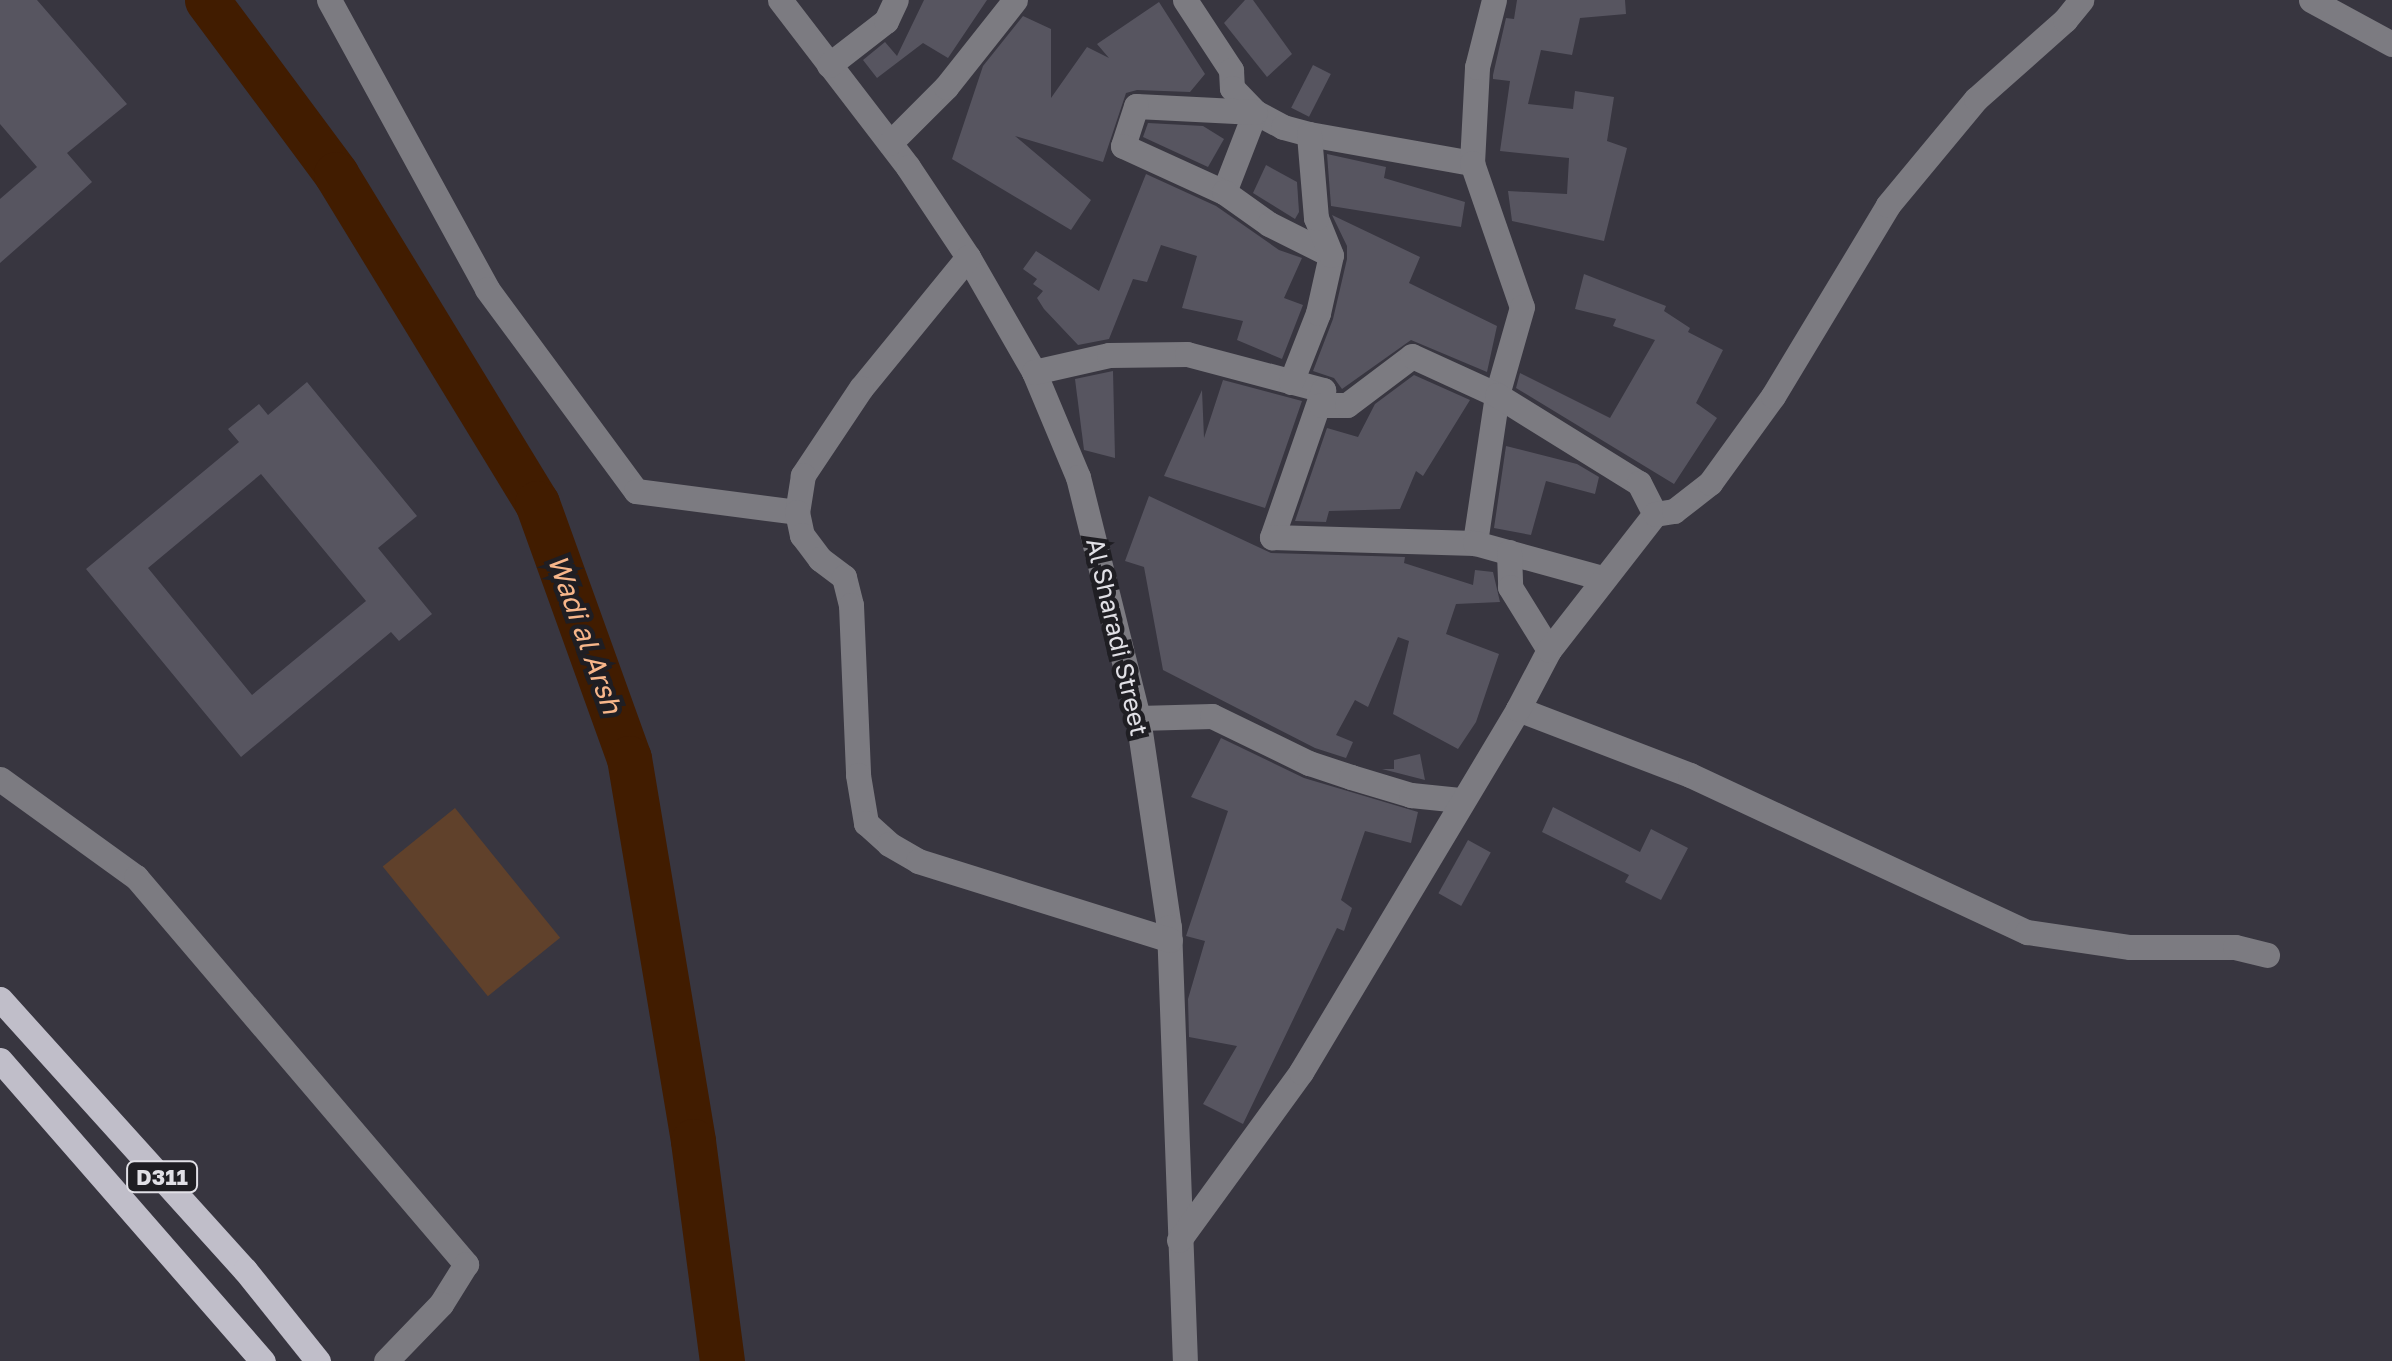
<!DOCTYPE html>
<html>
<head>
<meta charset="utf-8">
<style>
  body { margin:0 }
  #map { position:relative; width:2392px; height:1361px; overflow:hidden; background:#383640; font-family:"Golos Text",sans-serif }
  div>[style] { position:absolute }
  .green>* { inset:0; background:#60412b; transform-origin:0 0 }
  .river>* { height:45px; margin:-22.5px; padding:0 22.5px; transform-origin:22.5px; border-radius:22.5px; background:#411c00 }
  .building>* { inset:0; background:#575560; transform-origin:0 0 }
  .minor>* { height:25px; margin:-12.5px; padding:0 12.5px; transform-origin:12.5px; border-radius:12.5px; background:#7c7b81 }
  .major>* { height:25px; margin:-12.5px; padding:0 12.5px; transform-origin:12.5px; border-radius:12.5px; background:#c0bec9 }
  span { translate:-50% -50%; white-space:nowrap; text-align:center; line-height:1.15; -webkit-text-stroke:9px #1f1e23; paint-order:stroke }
  .shield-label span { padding:2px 8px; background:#1f1e23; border:2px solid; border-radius:8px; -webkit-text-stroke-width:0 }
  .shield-label { font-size:22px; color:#e1e0e6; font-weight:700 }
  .street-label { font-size:25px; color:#e1e0e6 }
  .water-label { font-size:28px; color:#f7b68a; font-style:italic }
</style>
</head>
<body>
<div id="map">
  <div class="green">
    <div style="left:455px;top:808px;width:167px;height:93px;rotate:51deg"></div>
  </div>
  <div class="river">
    <div style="left:207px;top:0;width:217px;rotate:53.4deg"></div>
    <div style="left:336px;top:174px;width:386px;rotate:58.6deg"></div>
    <div style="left:537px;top:503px;width:271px;rotate:70.2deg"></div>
    <div style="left:629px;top:758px;width:388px;rotate:80.5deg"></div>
    <div style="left:693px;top:1141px;width:222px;rotate:82.5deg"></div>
  </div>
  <div class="building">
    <div style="clip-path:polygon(0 0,37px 0,127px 104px,67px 153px,92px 182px,0 263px,0 199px,37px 167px,0 124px)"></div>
    <div style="clip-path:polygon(924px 0,987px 0,948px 58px,923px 43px,877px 78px,863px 60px,885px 42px,897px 56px)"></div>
    <div style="clip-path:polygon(1245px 0,1253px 0,1292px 54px,1267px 77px,1224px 23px)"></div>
    <div style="clip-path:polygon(1517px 0,1625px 0,1626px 14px,1580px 18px,1572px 55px,1541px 50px,1528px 104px,1573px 109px,1575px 91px,1614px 97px,1607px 141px,1627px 148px,1604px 241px,1512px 221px,1508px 191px,1567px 194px,1569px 158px,1500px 151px,1510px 81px,1493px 79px,1493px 75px,1506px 18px,1514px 19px)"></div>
    <div style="clip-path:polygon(1159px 2px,1205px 74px,1190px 92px,1137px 90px,1126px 93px,1103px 162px,1015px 136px,1091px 200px,1071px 230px,952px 159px,983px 66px,1023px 16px,1051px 29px,1051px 98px,1087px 47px,1109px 58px,1097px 44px)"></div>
    <div style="left:1313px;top:65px;width:20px;height:48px;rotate:27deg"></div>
    <div style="clip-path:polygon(1148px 123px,1203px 126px,1224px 139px,1208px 167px,1143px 137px)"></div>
    <div style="clip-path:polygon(1327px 154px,1386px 167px,1384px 178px,1465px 202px,1461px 227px,1331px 206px)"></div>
    <div style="clip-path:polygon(1266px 165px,1297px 182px,1299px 212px,1295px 219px,1253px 193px)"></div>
    <div style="clip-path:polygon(1146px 174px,1216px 206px,1279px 250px,1302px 258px,1284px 298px,1303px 305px,1282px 359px,1237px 340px,1243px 321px,1182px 308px,1197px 256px,1161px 245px,1147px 282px,1133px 279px,1109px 339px,1078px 345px,1044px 309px,1037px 298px,1043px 291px,1033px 284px,1037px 279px,1023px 269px,1036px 251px,1099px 291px)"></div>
    <div style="clip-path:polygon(1332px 215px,1420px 257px,1409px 283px,1497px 326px,1487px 372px,1411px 340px,1342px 389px,1334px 378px,1313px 371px,1333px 319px,1347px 259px,1347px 246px)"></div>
    <div style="clip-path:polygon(1584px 274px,1666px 306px,1664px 311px,1690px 328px,1688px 332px,1723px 350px,1696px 403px,1717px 418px,1674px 484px,1516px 388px,1520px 373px,1610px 418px,1655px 340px,1613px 326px,1616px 319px,1575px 309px)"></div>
    <div style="clip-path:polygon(1113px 371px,1115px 458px,1084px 450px,1075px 379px)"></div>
    <div style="clip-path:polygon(1414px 375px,1470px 400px,1423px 476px,1416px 471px,1400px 509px,1329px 511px,1326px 522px,1295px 521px,1327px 428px,1358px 437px,1375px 404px)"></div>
    <div style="clip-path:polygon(1223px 380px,1302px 401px,1265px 508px,1164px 476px,1202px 390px,1204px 438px)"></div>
    <div style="clip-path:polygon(evenodd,307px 382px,417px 516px,378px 548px,432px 614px,399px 641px,391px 632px,241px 757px,86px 569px,239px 442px,228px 429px,259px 404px,268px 415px,307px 382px,261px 474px,366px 601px,252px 695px,148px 568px,261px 474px)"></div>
    <div style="clip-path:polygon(1506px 446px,1577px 464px,1599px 477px,1595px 494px,1546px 481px,1531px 535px,1494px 528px)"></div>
    <div style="clip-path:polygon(1149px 496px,1271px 553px,1405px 557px,1404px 563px,1473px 585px,1475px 570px,1493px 572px,1500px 602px,1456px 604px,1446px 634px,1499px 654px,1476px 722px,1458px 749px,1393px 714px,1409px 641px,1398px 637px,1368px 707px,1355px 700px,1336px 735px,1353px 742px,1346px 758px,1315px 748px,1163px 670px,1144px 567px,1125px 561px)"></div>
    <div style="clip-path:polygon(1221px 738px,1304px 778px,1418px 812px,1411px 843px,1365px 831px,1341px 900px,1352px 908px,1344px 931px,1337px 928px,1243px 1124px,1203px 1104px,1237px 1046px,1189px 1037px,1188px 999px,1205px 941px,1186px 936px,1228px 811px,1191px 797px)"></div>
    <div style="clip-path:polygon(1420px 754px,1425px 780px,1382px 769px,1394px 769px,1394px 760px)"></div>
    <div style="clip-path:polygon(1553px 807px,1640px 852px,1651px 829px,1688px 848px,1661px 900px,1625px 882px,1629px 875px,1542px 832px)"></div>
    <div style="left:1468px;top:840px;width:26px;height:61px;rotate:29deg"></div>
  </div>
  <div class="minor">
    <div style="left:329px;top:0;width:329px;rotate:61.3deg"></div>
    <div style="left:487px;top:289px;width:251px;rotate:53.6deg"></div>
    <div style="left:636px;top:491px;width:162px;rotate:7.4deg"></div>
    <div style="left:780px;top:0;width:210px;rotate:52.5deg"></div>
    <div style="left:908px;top:167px;width:108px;rotate:56.3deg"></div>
    <div style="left:968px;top:257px;width:133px;rotate:60.1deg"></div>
    <div style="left:1034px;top:372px;width:114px;rotate:67.3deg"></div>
    <div style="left:1078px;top:477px;width:248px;rotate:76deg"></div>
    <div style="left:1138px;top:718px;width:211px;rotate:81.6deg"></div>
    <div style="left:1169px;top:927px;width:434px;rotate:87.9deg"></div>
    <div style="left:1185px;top:0;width:84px;rotate:56.7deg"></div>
    <div style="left:1231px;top:70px;width:18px;rotate:87deg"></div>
    <div style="left:1232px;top:88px;width:33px;rotate:46deg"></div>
    <div style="left:1255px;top:112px;width:32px;rotate:28deg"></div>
    <div style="left:1283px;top:127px;width:27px;rotate:15deg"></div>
    <div style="left:1309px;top:134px;width:166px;rotate:10.1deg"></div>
    <div style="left:1472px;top:163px;width:96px;rotate:-87deg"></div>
    <div style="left:1477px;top:67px;width:69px;rotate:-75.8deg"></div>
    <div style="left:2311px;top:0;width:92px;rotate:28.5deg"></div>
    <div style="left:829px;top:65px;width:72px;rotate:-37.7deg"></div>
    <div style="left:886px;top:21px;width:23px;rotate:-65deg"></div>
    <div style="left:890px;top:143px;width:79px;rotate:-45deg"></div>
    <div style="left:946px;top:87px;width:111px;rotate:-51.6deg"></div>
    <div style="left:1472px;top:163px;width:152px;rotate:70.9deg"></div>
    <div style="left:1522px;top:307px;width:91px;rotate:105.9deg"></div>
    <div style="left:1497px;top:395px;width:150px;rotate:98.5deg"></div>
    <div style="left:1224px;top:192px;width:86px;rotate:-68.8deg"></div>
    <div style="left:1255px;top:112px;width:119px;rotate:-177.1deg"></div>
    <div style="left:1136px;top:106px;width:42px;rotate:108deg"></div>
    <div style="left:1123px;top:146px;width:111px;rotate:24.5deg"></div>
    <div style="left:1224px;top:192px;width:55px;rotate:35.4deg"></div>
    <div style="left:1269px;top:224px;width:69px;rotate:26.6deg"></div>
    <div style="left:968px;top:257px;width:169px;rotate:129.2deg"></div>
    <div style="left:861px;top:388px;width:105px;rotate:123.7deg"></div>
    <div style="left:803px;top:475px;width:37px;rotate:99deg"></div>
    <div style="left:797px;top:512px;width:24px;rotate:78deg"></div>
    <div style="left:802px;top:535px;width:30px;rotate:53deg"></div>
    <div style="left:820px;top:559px;width:30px;rotate:37deg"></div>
    <div style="left:844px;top:577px;width:29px;rotate:76deg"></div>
    <div style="left:851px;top:605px;width:170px;rotate:87.6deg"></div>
    <div style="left:858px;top:775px;width:49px;rotate:80.5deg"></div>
    <div style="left:866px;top:823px;width:31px;rotate:42deg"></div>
    <div style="left:889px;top:844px;width:34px;rotate:30deg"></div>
    <div style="left:918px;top:861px;width:264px;rotate:17.4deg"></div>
    <div style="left:1034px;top:372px;width:77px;rotate:-12.8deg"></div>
    <div style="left:1109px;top:355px;width:78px;rotate:-0.7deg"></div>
    <div style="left:1187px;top:354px;width:141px;rotate:14.8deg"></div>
    <div style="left:1323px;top:390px;width:156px;rotate:109.1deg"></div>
    <div style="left:1272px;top:537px;width:203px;rotate:1.7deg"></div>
    <div style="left:1475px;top:543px;width:132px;rotate:15.4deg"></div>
    <div style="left:1291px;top:382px;width:74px;rotate:-68.6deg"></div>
    <div style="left:1318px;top:313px;width:59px;rotate:-77.4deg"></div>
    <div style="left:1331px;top:255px;width:40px;rotate:-112deg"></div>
    <div style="left:1316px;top:218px;width:84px;rotate:-94.8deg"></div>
    <div style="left:1321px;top:405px;width:26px"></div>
    <div style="left:1347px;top:405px;width:81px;rotate:-37deg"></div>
    <div style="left:1412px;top:356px;width:94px;rotate:24.6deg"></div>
    <div style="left:1497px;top:395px;width:167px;rotate:31.8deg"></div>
    <div style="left:1639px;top:483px;width:35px;rotate:63deg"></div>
    <div style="left:1509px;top:552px;width:35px;rotate:88deg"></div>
    <div style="left:1510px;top:587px;width:74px;rotate:58.2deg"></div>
    <div style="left:1518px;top:709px;width:184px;rotate:21deg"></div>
    <div style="left:1690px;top:775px;width:372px;rotate:25deg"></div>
    <div style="left:2027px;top:932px;width:104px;rotate:8.3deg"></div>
    <div style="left:2130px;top:947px;width:105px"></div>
    <div style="left:2235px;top:947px;width:33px;rotate:14deg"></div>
    <div style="left:1138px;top:718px;width:74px;rotate:-1.5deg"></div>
    <div style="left:1212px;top:716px;width:108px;rotate:25.9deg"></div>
    <div style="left:1309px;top:763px;width:44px;rotate:18.4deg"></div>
    <div style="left:1351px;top:777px;width:63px;rotate:16.7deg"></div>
    <div style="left:1411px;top:795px;width:49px;rotate:5.8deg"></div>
    <div style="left:0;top:779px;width:168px;rotate:35.8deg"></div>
    <div style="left:136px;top:877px;width:509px;rotate:49.55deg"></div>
    <div style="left:466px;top:1264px;width:47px;rotate:122deg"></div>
    <div style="left:441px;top:1304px;width:79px;rotate:134deg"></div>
    <div style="left:1179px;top:1240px;width:208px;rotate:-54deg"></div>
    <div style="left:1301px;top:1072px;width:423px;rotate:-59.1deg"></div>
    <div style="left:1518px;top:709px;width:67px;rotate:-62.3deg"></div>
    <div style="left:1549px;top:650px;width:172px;rotate:-52.1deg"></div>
    <div style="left:1655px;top:514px;width:19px;rotate:-9deg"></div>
    <div style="left:1674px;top:511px;width:46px;rotate:-37.9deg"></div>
    <div style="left:1710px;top:483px;width:107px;rotate:-54.1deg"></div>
    <div style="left:1773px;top:396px;width:223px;rotate:-58.9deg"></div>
    <div style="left:1888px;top:205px;width:138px;rotate:-50.3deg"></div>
    <div style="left:1976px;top:99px;width:119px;rotate:-41.6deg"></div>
    <div style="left:2065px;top:20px;width:26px;rotate:-51deg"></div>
  </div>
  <div class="major">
    <div style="left:0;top:999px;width:365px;rotate:47.9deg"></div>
    <div style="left:245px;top:1270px;width:117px;rotate:51.3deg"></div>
    <div style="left:0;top:1060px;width:400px;rotate:48.9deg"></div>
  </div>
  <div class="shield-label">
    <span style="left:162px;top:1177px">D311</span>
  </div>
  <div class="street-label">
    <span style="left:1117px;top:637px;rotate:77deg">Al Sharadi Street</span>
  </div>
  <div class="water-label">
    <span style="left:585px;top:634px;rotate:70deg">Wadi al Arsh</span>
  </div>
</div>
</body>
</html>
